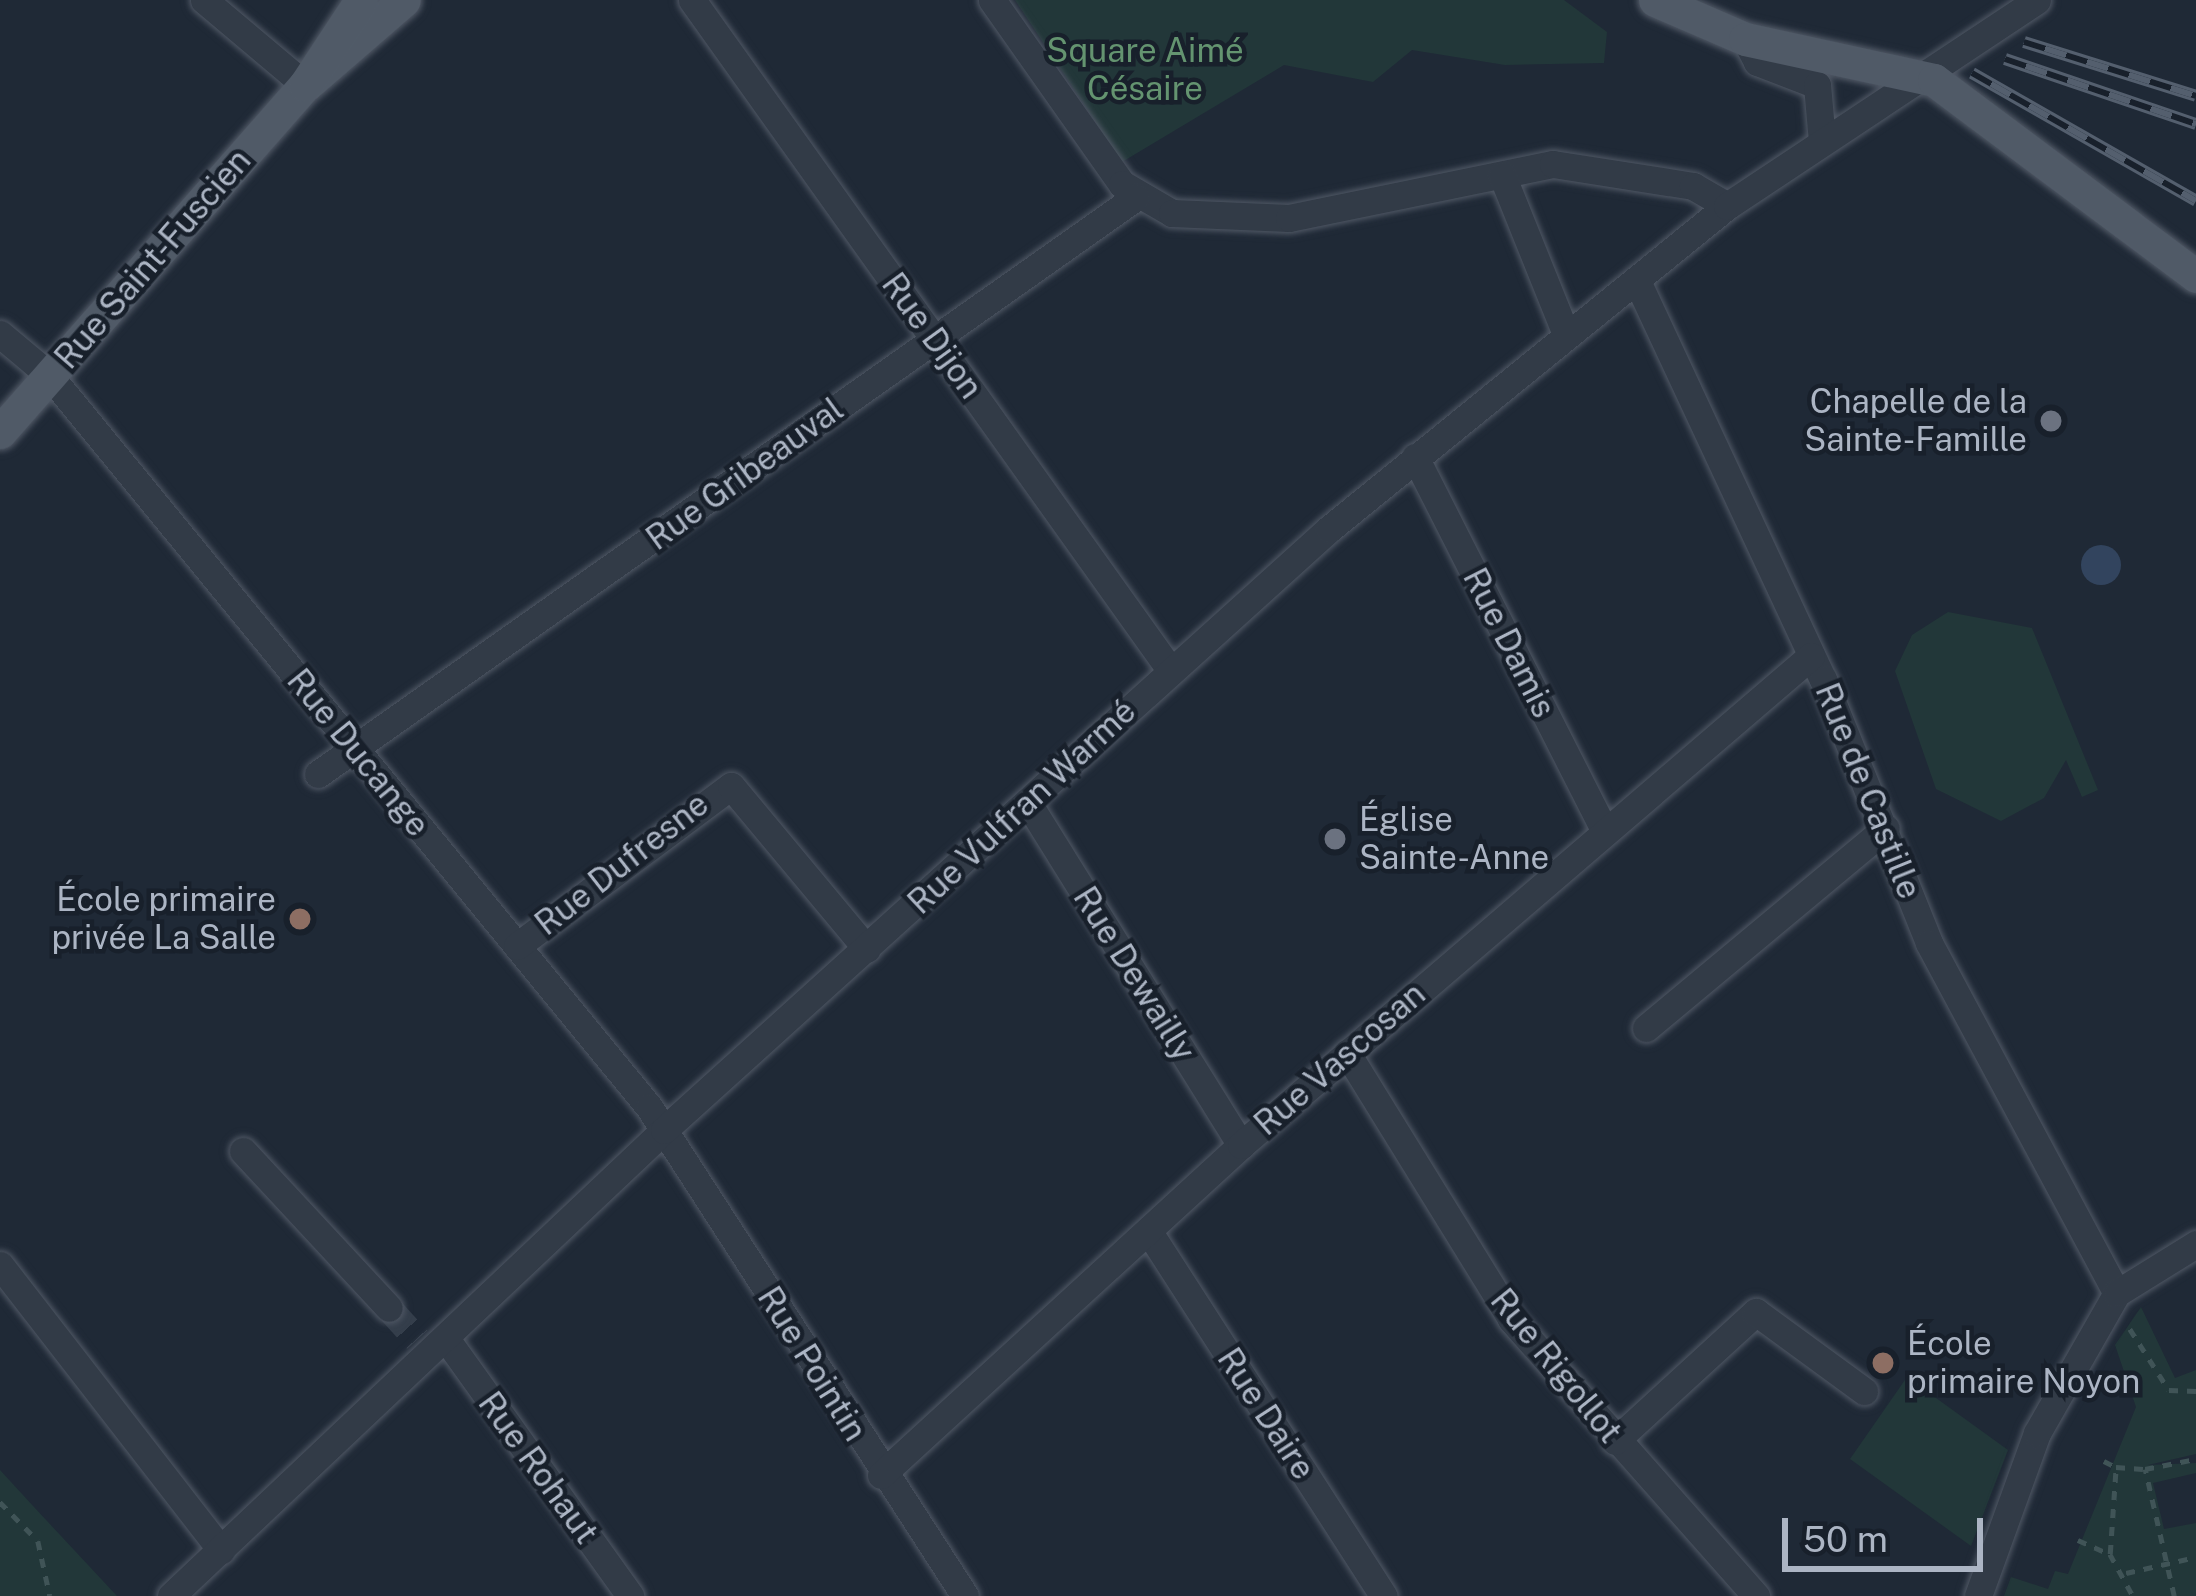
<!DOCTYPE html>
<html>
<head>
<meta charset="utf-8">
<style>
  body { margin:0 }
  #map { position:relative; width:2196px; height:1596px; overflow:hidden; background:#1f2936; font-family:"Public Sans",sans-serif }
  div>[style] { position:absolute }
  .green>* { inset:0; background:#223739 }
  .water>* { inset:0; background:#32445e }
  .round { border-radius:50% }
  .minor-tunnel>* { height:27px; margin-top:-13.5px; transform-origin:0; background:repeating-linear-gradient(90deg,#343e4b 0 27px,transparent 0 41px) }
  .path>* { height:4.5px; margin-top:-2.25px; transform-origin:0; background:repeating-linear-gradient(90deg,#405457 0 9px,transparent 0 18px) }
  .roads { filter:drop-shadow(0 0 3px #505865) drop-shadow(0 0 3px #505865) }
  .minor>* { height:27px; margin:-13.5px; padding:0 13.5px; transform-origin:13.5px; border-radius:13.5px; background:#323b47 }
  .major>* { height:33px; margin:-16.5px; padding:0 16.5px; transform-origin:16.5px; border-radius:16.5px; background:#505a67 }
  .rail>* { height:12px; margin-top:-6px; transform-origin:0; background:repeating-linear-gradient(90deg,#18202b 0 22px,#545f6e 0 44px); box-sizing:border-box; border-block:3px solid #545f6e }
  .dots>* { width:33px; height:33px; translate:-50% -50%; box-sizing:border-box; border:6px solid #18202b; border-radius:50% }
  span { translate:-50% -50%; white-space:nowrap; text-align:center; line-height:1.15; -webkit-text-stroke:9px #18202b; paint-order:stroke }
  .park-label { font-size:33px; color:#649470 }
  .street-label { font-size:33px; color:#acb5c4 }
  .poi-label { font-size:33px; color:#acb5c4 }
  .right { translate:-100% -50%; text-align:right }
  .left { translate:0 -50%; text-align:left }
  .scale { position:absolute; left:1782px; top:1518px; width:201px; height:54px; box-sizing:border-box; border:6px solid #acb5c4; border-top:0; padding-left:15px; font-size:36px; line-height:42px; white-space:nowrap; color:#acb5c4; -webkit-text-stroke:9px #18202b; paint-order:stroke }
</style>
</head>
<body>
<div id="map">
  <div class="green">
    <div style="clip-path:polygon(1015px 0,1564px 0,1607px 32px,1604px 63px,1505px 65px,1412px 50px,1373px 82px,1284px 65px,1122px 162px)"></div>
    <div style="clip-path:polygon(1948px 612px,2032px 628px,2098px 790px,2082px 797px,2066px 760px,2044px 798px,2001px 821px,1936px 789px,1895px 671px,1912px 635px)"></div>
    <div style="clip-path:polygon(2141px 1307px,2175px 1378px,2196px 1370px,2196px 1454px,2148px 1465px,2196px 1463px,2196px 1473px,2153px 1483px,2164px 1529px,2196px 1523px,2196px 1596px,2004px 1596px,2011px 1577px,2048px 1589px,2055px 1571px,2068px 1574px,2136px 1407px,2115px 1345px)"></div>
    <div style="clip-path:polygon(1907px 1377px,2008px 1450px,1971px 1546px,1850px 1459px)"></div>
    <div style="clip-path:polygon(0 1470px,34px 1507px,117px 1596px,0 1596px)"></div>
  </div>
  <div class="water">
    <div class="round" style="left:2081px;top:545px;width:40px;height:40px"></div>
  </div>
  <div class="minor-tunnel">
    <div style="left:389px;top:1308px;width:42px;rotate:47.9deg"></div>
  </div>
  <div class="path">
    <div style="left:2130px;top:1329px;width:72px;rotate:57.4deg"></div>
    <div style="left:2169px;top:1390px;width:27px;rotate:2deg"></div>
    <div style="left:2104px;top:1461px;width:13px;rotate:27deg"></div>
    <div style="left:0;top:1502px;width:54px;rotate:45.7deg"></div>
    <div style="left:38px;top:1541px;width:56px;rotate:77.7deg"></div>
    <div style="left:2078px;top:1540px;width:35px;rotate:24deg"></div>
    <div style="left:2110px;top:1554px;width:48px;rotate:61.3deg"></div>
    <div style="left:2110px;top:1554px;width:87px;rotate:-86.1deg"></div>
    <div style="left:2116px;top:1467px;width:27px;rotate:4deg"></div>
    <div style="left:2126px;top:1573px;width:72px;rotate:-12.9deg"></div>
    <div style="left:2174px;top:1596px;width:130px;rotate:-102.9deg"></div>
    <div style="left:2145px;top:1469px;width:52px;rotate:-11.1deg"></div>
  </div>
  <div class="roads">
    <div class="minor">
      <div style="left:204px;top:0;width:132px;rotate:40.1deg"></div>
      <div style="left:692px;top:0;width:824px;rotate:54.48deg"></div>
      <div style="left:992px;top:0;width:225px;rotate:54.8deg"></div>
      <div style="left:1122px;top:184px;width:58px;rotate:30.1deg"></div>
      <div style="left:1172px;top:213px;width:117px;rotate:2.4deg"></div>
      <div style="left:1289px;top:218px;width:269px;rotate:-11.6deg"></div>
      <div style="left:1553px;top:164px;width:142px;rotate:8.9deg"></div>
      <div style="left:1693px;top:186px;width:39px;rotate:30deg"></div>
      <div style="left:1745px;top:39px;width:26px;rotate:62deg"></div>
      <div style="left:1757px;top:62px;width:64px;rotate:21deg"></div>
      <div style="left:1817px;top:85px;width:56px;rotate:84.9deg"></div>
      <div style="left:1502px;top:175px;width:171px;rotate:68.1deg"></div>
      <div style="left:1637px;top:281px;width:439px;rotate:65deg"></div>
      <div style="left:1823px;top:679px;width:284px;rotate:68.1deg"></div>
      <div style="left:1929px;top:943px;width:397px;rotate:61.8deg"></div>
      <div style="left:0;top:334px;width:65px;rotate:40deg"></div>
      <div style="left:50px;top:376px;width:945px;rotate:50.67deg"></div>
      <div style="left:649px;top:1107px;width:582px;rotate:57.13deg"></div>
      <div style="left:1415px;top:457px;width:416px;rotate:63.1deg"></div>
      <div style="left:318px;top:774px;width:1001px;rotate:-35.2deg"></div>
      <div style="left:1028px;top:803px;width:403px;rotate:58.1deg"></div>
      <div style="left:517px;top:946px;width:267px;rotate:-36.8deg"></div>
      <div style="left:731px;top:786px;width:212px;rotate:50.2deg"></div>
      <div style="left:1646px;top:1028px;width:312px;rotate:-39.8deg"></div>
      <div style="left:1347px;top:1053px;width:312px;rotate:58.3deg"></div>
      <div style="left:1511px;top:1319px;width:370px;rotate:48.5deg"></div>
      <div style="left:243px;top:1151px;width:214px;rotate:47.1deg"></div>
      <div style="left:1149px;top:1232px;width:433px;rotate:57.2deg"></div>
      <div style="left:0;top:1265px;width:361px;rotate:52.2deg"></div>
      <div style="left:447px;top:1340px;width:315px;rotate:54.4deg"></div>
      <div style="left:1615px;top:1441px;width:191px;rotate:-42.5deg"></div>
      <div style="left:1756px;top:1312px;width:134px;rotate:36.2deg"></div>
      <div style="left:881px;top:1475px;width:488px;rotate:-42.5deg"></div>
      <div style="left:1241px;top:1145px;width:751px;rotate:-40.63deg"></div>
      <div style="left:171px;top:1596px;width:678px;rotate:-43.39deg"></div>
      <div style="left:664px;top:1130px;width:896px;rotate:-42.11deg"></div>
      <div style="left:1329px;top:529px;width:513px;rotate:-39.06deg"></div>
      <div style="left:1727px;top:206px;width:372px;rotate:-33.6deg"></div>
      <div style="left:1978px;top:1596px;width:173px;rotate:-70.1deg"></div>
      <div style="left:2037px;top:1433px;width:161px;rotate:-60.3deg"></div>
      <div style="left:2117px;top:1293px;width:93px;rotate:-31.8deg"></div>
    </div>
    <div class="major">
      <div style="left:1655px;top:0;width:98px;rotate:23.4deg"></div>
      <div style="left:1745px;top:39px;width:193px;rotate:12.2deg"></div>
      <div style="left:1934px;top:80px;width:327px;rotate:36.8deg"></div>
      <div style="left:307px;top:84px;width:128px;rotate:-40.9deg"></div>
      <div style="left:0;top:432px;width:462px;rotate:-48.7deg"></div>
      <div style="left:305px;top:85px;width:102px;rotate:-56.6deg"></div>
    </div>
  </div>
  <div class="rail">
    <div style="left:2024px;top:42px;width:180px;rotate:17.4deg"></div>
    <div style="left:2005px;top:59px;width:202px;rotate:18.8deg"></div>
    <div style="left:1972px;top:73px;width:258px;rotate:29.7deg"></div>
  </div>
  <div class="dots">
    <div style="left:2051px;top:421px;background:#6b7280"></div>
    <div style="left:1335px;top:839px;background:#6b7280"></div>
    <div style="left:300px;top:919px;background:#8d6e63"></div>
    <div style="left:1883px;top:1363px;background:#8d6e63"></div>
  </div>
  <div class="park-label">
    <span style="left:1145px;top:70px">Square Aimé<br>Césaire</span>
  </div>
  <div class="street-label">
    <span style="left:153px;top:259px;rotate:-49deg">Rue Saint-Fuscien</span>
    <span style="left:932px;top:336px;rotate:54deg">Rue Dijon</span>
    <span style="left:745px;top:474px;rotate:-36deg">Rue Gribeauval</span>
    <span style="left:1509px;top:643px;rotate:63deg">Rue Damis</span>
    <span style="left:358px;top:753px;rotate:51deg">Rue Ducange</span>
    <span style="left:1868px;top:791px;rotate:68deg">Rue de Castille</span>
    <span style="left:1022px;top:807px;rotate:-43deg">Rue Vulfran Warmé</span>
    <span style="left:622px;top:864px;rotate:-38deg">Rue Dufresne</span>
    <span style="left:1134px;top:974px;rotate:58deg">Rue Dewailly</span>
    <span style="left:1340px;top:1059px;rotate:-41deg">Rue Vascosan</span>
    <span style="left:812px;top:1364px;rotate:58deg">Rue Pointin</span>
    <span style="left:1556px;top:1366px;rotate:51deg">Rue Rigollot</span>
    <span style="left:1266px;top:1414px;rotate:57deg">Rue Daire</span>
    <span style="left:538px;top:1468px;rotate:54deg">Rue Rohaut</span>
  </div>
  <div class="poi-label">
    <span class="right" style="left:2027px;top:421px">Chapelle de la<br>Sainte-Famille</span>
    <span class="left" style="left:1359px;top:839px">Église<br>Sainte-Anne</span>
    <span class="right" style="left:276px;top:919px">École primaire<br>privée La Salle</span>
    <span class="left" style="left:1907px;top:1363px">École<br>primaire Noyon</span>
  </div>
  <div class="scale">50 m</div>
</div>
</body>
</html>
